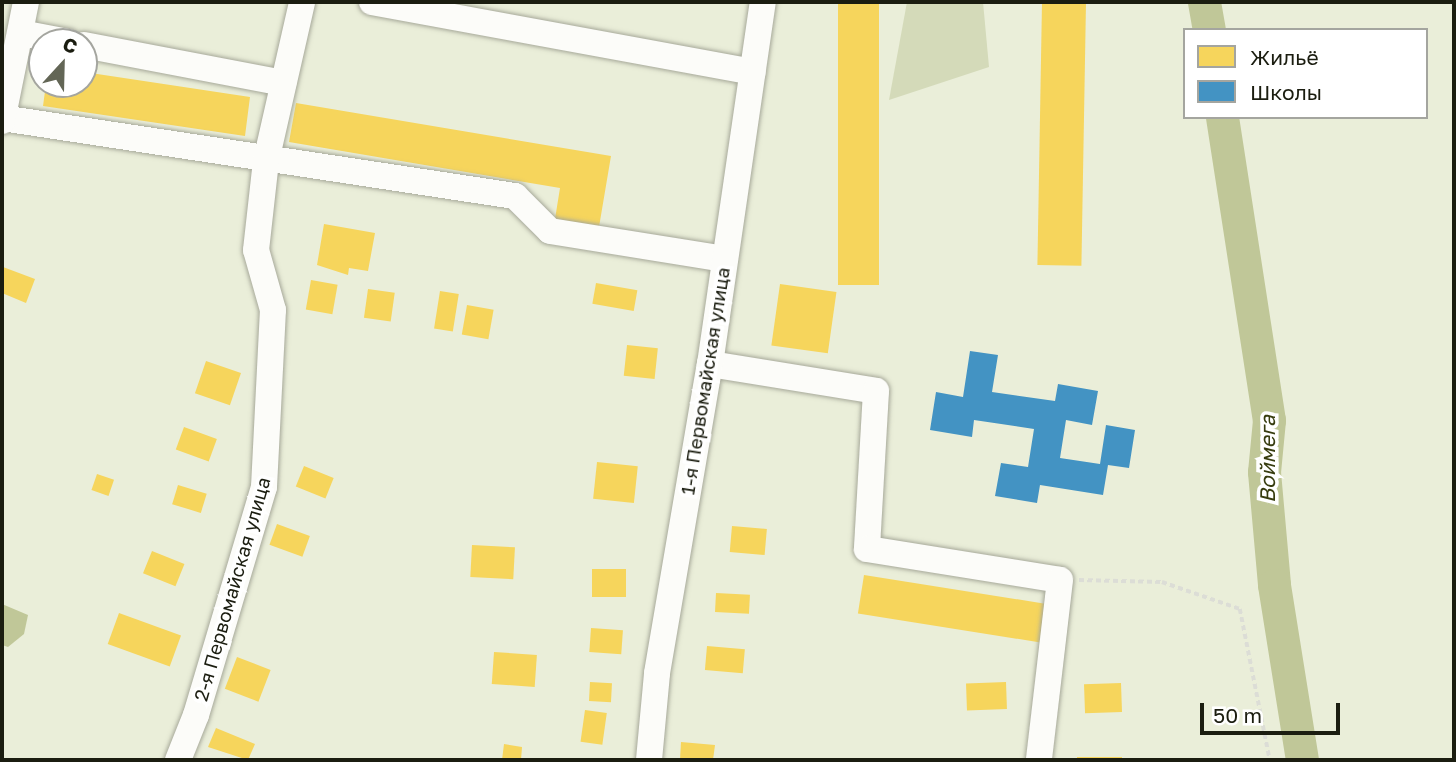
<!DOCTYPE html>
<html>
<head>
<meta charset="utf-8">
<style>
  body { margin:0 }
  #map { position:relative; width:1456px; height:762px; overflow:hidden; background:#eaeed9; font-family:"Golos Text",sans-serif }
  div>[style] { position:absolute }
  .green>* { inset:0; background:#d4dab9 }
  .water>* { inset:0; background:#c0c798 }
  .homes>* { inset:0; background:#f6d55c; transform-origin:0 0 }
  .schools>* { inset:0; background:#4393c3 }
  .river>* { height:33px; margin:-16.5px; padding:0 16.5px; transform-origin:16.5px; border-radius:16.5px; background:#c0c798 }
  .path>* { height:3.5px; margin-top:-1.75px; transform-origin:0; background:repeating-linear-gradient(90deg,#dcddd6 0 5px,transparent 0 8.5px) }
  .roads { filter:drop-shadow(0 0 2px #a7a99a) drop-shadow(0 0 2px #a7a99a) }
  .minor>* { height:26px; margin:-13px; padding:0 13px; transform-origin:13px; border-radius:13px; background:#fcfcf9 }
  span { translate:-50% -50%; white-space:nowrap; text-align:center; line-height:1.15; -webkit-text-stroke:7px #fff; paint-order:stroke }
  .street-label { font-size:19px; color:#1b1d10 }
  .water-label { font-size:21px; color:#373c0f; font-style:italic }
  .frame { position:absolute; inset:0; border:4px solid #1b1d10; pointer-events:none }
  .legend { position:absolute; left:1183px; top:28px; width:245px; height:91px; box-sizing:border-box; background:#fff; border:2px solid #a4a59f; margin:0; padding:9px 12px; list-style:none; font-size:21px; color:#1b1d10 }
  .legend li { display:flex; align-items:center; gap:14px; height:35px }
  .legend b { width:35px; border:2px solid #a4a59f }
  .north { position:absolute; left:28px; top:28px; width:70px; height:70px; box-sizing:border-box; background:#fff; border:2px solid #a4a59f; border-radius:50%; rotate:22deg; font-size:19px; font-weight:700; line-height:28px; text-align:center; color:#1b1d10 }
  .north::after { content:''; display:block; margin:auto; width:24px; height:32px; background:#636656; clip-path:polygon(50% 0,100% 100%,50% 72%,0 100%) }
  .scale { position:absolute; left:1200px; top:703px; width:140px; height:32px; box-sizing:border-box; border:4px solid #1b1d10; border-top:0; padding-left:9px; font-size:21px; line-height:24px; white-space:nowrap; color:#1b1d10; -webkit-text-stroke:5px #fff; paint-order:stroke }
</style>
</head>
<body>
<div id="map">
  <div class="green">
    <div style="clip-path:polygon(907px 2px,983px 2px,989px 67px,889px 100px)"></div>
  </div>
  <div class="water">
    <div style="clip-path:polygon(2px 604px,28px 615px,24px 634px,8px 647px,2px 645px)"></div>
  </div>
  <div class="homes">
    <div style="left:838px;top:2px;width:41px;height:283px"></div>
    <div style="left:1042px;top:2px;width:44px;height:263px;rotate:1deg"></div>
    <div style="clip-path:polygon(84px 72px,250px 97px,245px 136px,43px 106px,46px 84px,84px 84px)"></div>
    <div style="clip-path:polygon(296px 103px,611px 156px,599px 227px,555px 219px,560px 188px,289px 142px)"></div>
    <div style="clip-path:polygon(324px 224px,375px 233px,368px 271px,349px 268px,348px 275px,317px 265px)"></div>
    <div style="clip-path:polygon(3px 267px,35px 279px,26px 303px,2px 293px)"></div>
    <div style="left:311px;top:280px;width:27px;height:30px;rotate:10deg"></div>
    <div style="left:596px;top:283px;width:42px;height:21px;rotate:10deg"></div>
    <div style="left:780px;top:284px;width:57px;height:62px;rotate:8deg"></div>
    <div style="left:368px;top:289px;width:27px;height:29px;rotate:8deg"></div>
    <div style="left:440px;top:291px;width:19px;height:38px;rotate:9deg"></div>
    <div style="left:467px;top:305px;width:27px;height:30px;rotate:10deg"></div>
    <div style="left:627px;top:345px;width:31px;height:31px;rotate:6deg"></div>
    <div style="left:206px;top:361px;width:37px;height:34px;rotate:19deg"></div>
    <div style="left:184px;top:427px;width:35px;height:24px;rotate:20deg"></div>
    <div style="left:597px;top:462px;width:41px;height:37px;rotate:6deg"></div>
    <div style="left:304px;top:466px;width:32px;height:22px;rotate:22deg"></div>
    <div style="left:97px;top:474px;width:18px;height:17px;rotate:19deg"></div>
    <div style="left:178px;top:485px;width:30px;height:20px;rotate:17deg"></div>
    <div style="left:277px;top:524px;width:35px;height:22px;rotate:20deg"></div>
    <div style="left:732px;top:526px;width:35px;height:26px;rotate:5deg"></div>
    <div style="left:472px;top:545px;width:43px;height:32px;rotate:3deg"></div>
    <div style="left:152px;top:551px;width:35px;height:24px;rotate:22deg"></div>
    <div style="left:592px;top:569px;width:34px;height:28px"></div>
    <div style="left:864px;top:575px;width:191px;height:39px;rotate:9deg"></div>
    <div style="left:716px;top:593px;width:34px;height:19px;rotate:3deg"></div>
    <div style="left:119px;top:613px;width:66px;height:33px;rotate:20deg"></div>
    <div style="left:591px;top:628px;width:32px;height:24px;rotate:4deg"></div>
    <div style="left:707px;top:646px;width:38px;height:24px;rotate:5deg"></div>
    <div style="left:494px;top:652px;width:43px;height:32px;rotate:4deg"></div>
    <div style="left:237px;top:657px;width:36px;height:34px;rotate:21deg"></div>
    <div style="left:590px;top:682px;width:22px;height:19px;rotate:3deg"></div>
    <div style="left:1006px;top:682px;width:27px;height:40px;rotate:88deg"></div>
    <div style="left:1121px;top:683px;width:29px;height:37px;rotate:88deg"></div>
    <div style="left:585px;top:710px;width:22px;height:32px;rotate:8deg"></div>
    <div style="clip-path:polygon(216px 728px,255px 744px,248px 760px,208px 747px)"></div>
    <div style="clip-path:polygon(681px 742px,715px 745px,713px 760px,680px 760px)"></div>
    <div style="clip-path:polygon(504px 744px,522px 747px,521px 760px,502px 760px)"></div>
    <div style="left:1077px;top:757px;width:45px;height:3px"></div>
  </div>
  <div class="schools">
    <div style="clip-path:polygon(970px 351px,998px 355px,992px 392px,1055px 401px,1058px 384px,1098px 391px,1092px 425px,1066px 420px,1060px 458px,1100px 464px,1106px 425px,1135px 430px,1129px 468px,1108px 465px,1103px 495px,1040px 485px,1037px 503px,995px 496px,1001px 463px,1028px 467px,1034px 429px,974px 420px,972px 437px,930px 430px,936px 392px,963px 397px)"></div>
  </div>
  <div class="river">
    <div style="left:1204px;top:2px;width:28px;rotate:80deg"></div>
    <div style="left:1222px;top:117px;width:307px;rotate:81.2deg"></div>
    <div style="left:1269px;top:420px;width:52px;rotate:95.5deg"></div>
    <div style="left:1264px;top:472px;width:113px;rotate:84.9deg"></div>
    <div style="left:1274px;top:585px;width:177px;rotate:80.9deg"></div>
  </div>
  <div class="path">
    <div style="left:1079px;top:580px;width:83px;rotate:1.4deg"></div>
    <div style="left:1162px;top:582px;width:83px;rotate:19.1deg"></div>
    <div style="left:1240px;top:609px;width:154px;rotate:78.8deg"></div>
  </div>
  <div class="roads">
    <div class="minor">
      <div style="left:372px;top:2px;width:387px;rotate:10.4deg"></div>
      <div style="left:21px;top:33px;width:48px;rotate:10.8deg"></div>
      <div style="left:84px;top:45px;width:203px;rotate:10.8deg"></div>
      <div style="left:2px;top:118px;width:519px;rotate:8.65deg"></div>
      <div style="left:515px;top:196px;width:49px;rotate:45deg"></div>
      <div style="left:550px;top:231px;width:176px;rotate:9.1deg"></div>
      <div style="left:2px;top:121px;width:121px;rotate:-78.6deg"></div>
      <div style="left:710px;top:364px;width:168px;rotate:9.2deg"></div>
      <div style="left:876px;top:391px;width:158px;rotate:93.3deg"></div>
      <div style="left:867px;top:549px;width:195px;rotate:9.1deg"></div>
      <div style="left:1060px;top:580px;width:181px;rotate:96.7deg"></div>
      <div style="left:178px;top:760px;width:48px;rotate:-68.2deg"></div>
      <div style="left:196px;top:715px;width:238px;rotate:-73.4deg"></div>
      <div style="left:264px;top:487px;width:177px;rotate:-87.1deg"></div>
      <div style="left:273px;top:310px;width:62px;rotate:-105.8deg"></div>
      <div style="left:256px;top:250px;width:90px;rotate:-83.6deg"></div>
      <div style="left:266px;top:161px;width:163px;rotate:-77.2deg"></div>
      <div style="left:649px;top:760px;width:87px;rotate:-84.7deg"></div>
      <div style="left:657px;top:673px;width:314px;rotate:-80.3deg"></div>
      <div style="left:710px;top:364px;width:366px;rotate:-81.7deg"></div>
    </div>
  </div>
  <div class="street-label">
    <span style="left:705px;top:381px;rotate:-81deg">1-я Первомайская улица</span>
    <span style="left:232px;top:589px;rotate:-74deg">2-я Первомайская улица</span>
  </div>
  <div class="water-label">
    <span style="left:1267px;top:459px;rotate:-90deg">Воймега</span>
  </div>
  <div class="frame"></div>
  <ul class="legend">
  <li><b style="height:19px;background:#f6d55c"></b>Жильё</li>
  <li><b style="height:19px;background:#4393c3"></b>Школы</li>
  </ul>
  <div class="north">С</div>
  <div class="scale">50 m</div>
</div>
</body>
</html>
